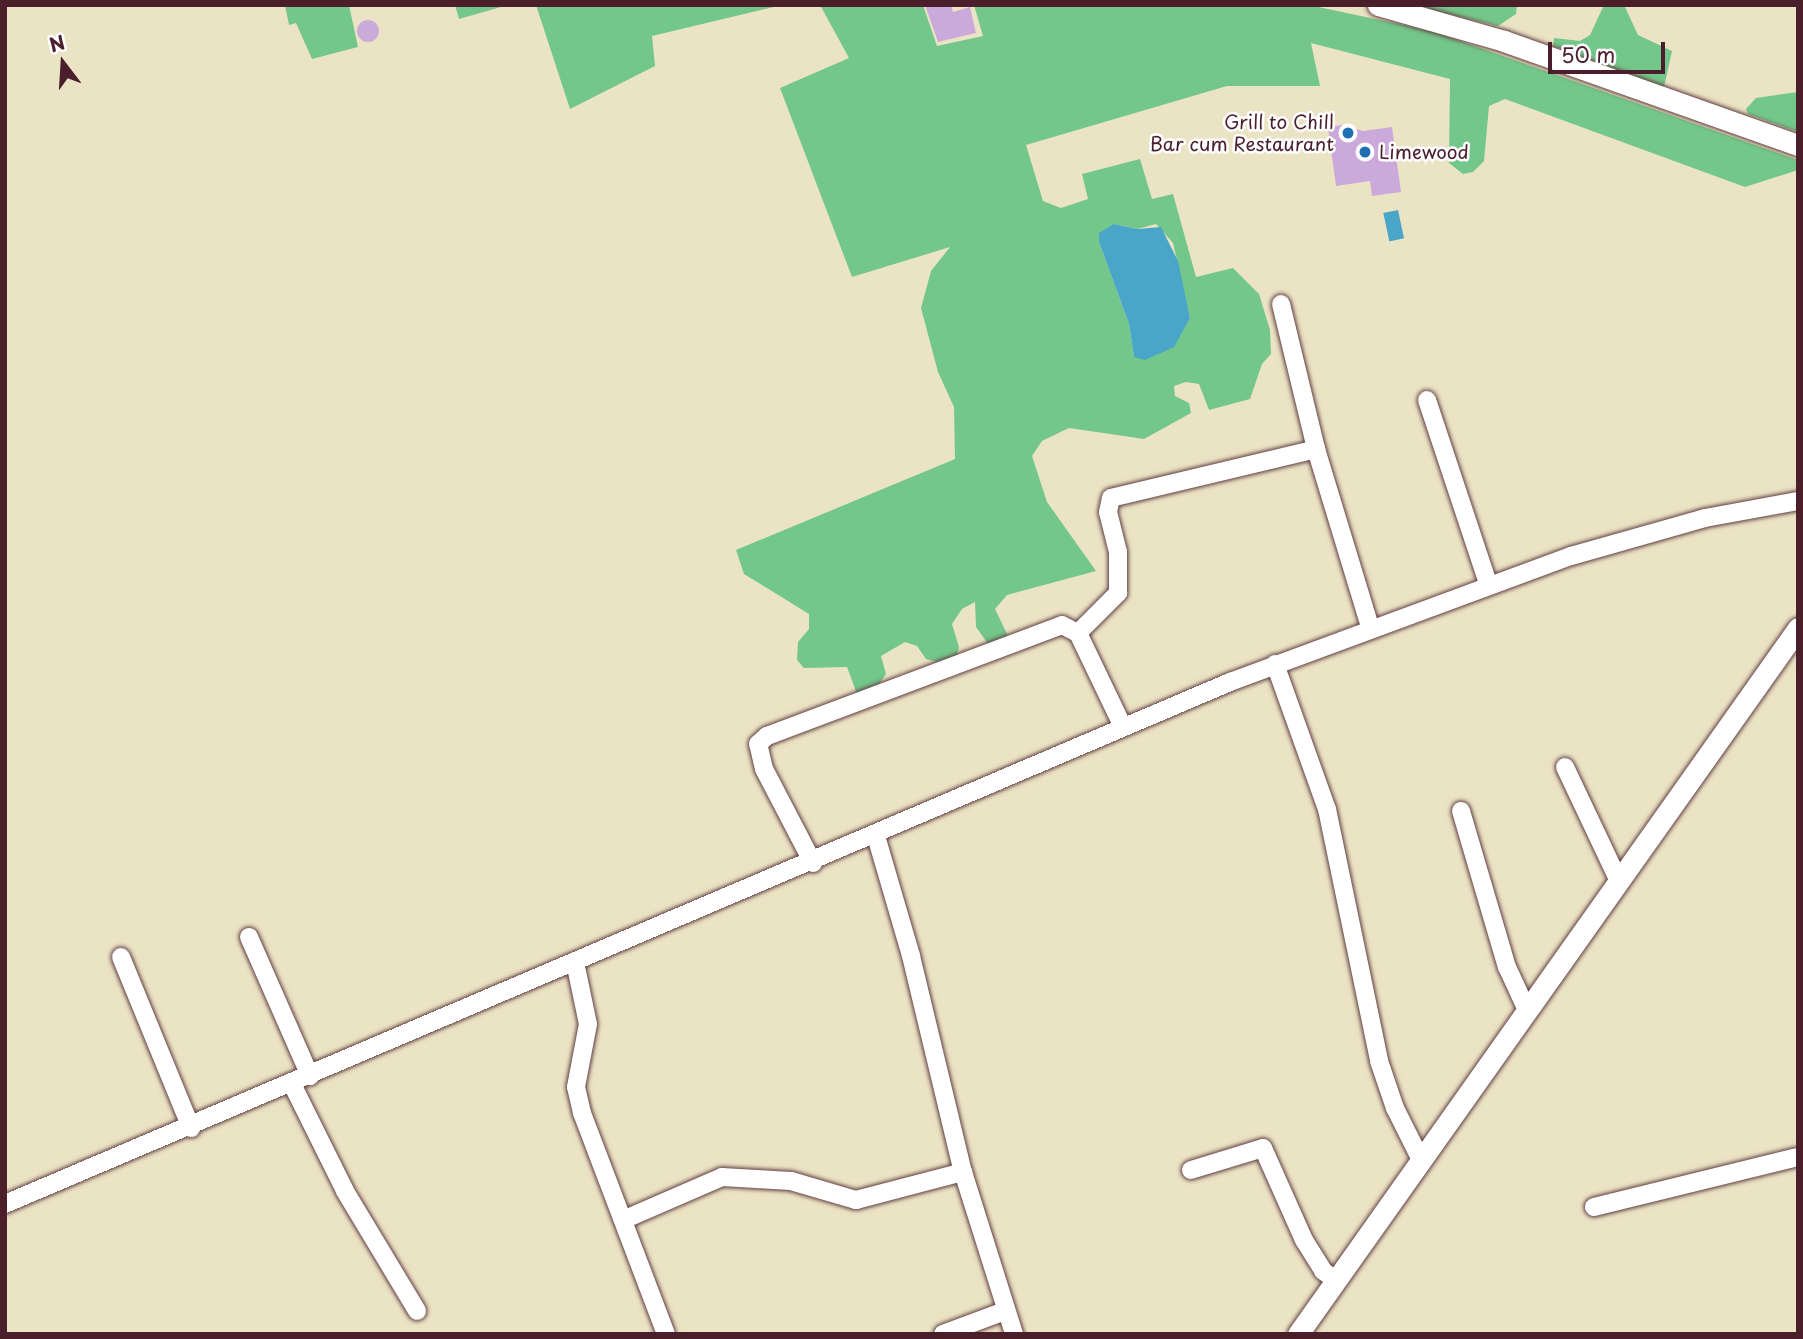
<!DOCTYPE html>
<html>
<head>
<meta charset="utf-8">
<style>
  body { margin:0 }
  #map { position:relative; width:1803px; height:1339px; overflow:hidden; background:#ebe4c4; font-family:"Playpen Sans",sans-serif }
  div>[style] { position:absolute }
  .green>* { inset:0; background:#74c78a }
  .water>* { inset:0; background:#4aa6c8; transform-origin:0 0 }
  .building>* { inset:0; background:#cca9db }
  .round { border-radius:50% }
  .roads { filter:drop-shadow(0 0 2px #623d42) drop-shadow(0 0 2px #623d42) }
  .minor>* { height:18px; margin:-9px; padding:0 9px; transform-origin:9px; border-radius:9px; background:#fff }
  .tertiary>* { height:21px; margin:-10.5px; padding:0 10.5px; transform-origin:10.5px; border-radius:10.5px; background:#fff }
  .dots>* { width:19px; height:19px; translate:-50% -50%; box-sizing:border-box; border:4px solid #fff; border-radius:50% }
  span { translate:-50% -50%; white-space:nowrap; text-align:center; line-height:1.15; -webkit-text-stroke:5px #fff; paint-order:stroke }
  .poi-label { font-size:19px; color:#4a1f2b }
  .right { translate:-100% -50%; text-align:right }
  .left { translate:0 -50%; text-align:left }
  .frame { position:absolute; inset:0; border:7px solid #4a1f2b; pointer-events:none }
  .north { position:absolute; left:28px; top:28px; width:70px; height:70px; -webkit-text-stroke:5px #fff; paint-order:stroke; rotate:343deg; font-size:19px; font-weight:700; line-height:28px; text-align:center; color:#4a1f2b }
  .north::after { content:''; display:block; margin:auto; width:24px; height:32px; background:#4a1f2b; clip-path:polygon(50% 0,100% 100%,50% 72%,0 100%) }
  .scale { position:absolute; left:1548px; top:42px; width:117px; height:32px; box-sizing:border-box; border:4px solid #4a1f2b; border-top:0; padding-left:9px; font-size:21px; line-height:24px; white-space:nowrap; color:#4a1f2b; -webkit-text-stroke:5px #fff; paint-order:stroke }
</style>
</head>
<body>
<div id="map">
  <div class="green">
    <div style="clip-path:polygon(285px 5px,349px 5px,358px 47px,312px 59px,296px 23px,289px 25px)"></div>
    <div style="clip-path:polygon(455px 5px,508px 5px,459px 19px)"></div>
    <div style="clip-path:polygon(536px 5px,782px 5px,652px 36px,655px 66px,570px 109px)"></div>
    <div style="clip-path:polygon(evenodd,820px 5px,923px 5px,937px 46px,983px 36px,974px 5px,1309px 5px,1432px 31px,1798px 160px,1798px 170px,1745px 187px,1505px 99px,1489px 106px,1484px 161px,1473px 172px,1463px 174px,1449px 163px,1450px 79px,1311px 43px,1320px 86px,1227px 86px,1026px 145px,1043px 201px,1061px 208px,1088px 199px,1082px 174px,1140px 159px,1152px 199px,1173px 194px,1196px 277px,1233px 268px,1259px 294px,1270px 330px,1271px 354px,1262px 364px,1250px 399px,1209px 410px,1199px 384px,1186px 382px,1174px 386px,1175px 396px,1189px 403px,1191px 413px,1144px 439px,1069px 428px,1042px 441px,1032px 456px,1047px 502px,1096px 571px,1007px 595px,995px 609px,1008px 636px,988px 644px,976px 627px,975px 602px,962px 609px,952px 624px,959px 647px,956px 658px,941px 663px,926px 659px,917px 646px,905px 642px,881px 656px,886px 674px,875px 690px,857px 694px,847px 667px,804px 668px,797px 660px,798px 642px,809px 629px,809px 614px,744px 574px,736px 550px,955px 459px,954px 407px,938px 372px,921px 308px,931px 271px,950px 247px,852px 277px,780px 88px,849px 58px,820px 5px,1114px 224px,1137px 229px,1156px 224px,1173px 243px,1190px 318px,1134px 357px,1129px 324px,1099px 242px,1114px 224px)"></div>
    <div style="clip-path:polygon(1410px 5px,1517px 5px,1516px 14px,1498px 26px)"></div>
    <div style="clip-path:polygon(1604px 5px,1624px 5px,1638px 35px,1672px 51px,1664px 87px,1553px 46px,1554px 38px,1580px 41px,1590px 35px)"></div>
    <div style="clip-path:polygon(1798px 92px,1798px 132px,1748px 114px,1746px 109px,1756px 98px)"></div>
  </div>
  <div class="water">
    <div style="left:1398px;top:210px;width:29px;height:15px;rotate:78deg"></div>
    <div style="clip-path:polygon(1114px 224px,1137px 229px,1161px 227px,1178px 261px,1190px 318px,1174px 347px,1145px 360px,1134px 357px,1129px 324px,1099px 242px,1099px 233px)"></div>
  </div>
  <div class="building">
    <div style="clip-path:polygon(925px 5px,951px 5px,953px 12px,970px 7px,976px 33px,938px 42px)"></div>
    <div class="round" style="left:357px;top:20px;width:22px;height:22px"></div>
    <div style="clip-path:polygon(1343px 125px,1363px 131px,1392px 127px,1401px 192px,1372px 196px,1370px 181px,1336px 186px,1328px 127px)"></div>
  </div>
  <div class="roads">
    <div class="minor">
      <div style="left:1281px;top:304px;width:149px;rotate:76.4deg"></div>
      <div style="left:1316px;top:449px;width:186px;rotate:73.1deg"></div>
      <div style="left:1427px;top:400px;width:193px;rotate:71.6deg"></div>
      <div style="left:1078px;top:633px;width:57px;rotate:-45deg"></div>
      <div style="left:1118px;top:593px;width:41px;rotate:-90deg"></div>
      <div style="left:1118px;top:552px;width:41px;rotate:-104deg"></div>
      <div style="left:1108px;top:512px;width:14px;rotate:-78deg"></div>
      <div style="left:1111px;top:498px;width:211px;rotate:-13.4deg"></div>
      <div style="left:1275px;top:664px;width:154px;rotate:70.3deg"></div>
      <div style="left:1327px;top:809px;width:257px;rotate:78.3deg"></div>
      <div style="left:1379px;top:1061px;width:50px;rotate:71.2deg"></div>
      <div style="left:1395px;top:1108px;width:58px;rotate:63.4deg"></div>
      <div style="left:1565px;top:767px;width:126px;rotate:64.7deg"></div>
      <div style="left:1461px;top:811px;width:163px;rotate:73.6deg"></div>
      <div style="left:1507px;top:967px;width:47px;rotate:65.1deg"></div>
      <div style="left:876px;top:836px;width:125px;rotate:73.7deg"></div>
      <div style="left:911px;top:956px;width:222px;rotate:76.5deg"></div>
      <div style="left:963px;top:1172px;width:170px;rotate:72.5deg"></div>
      <div style="left:813px;top:863px;width:106px;rotate:-117.5deg"></div>
      <div style="left:764px;top:769px;width:26px;rotate:-103deg"></div>
      <div style="left:758px;top:744px;width:12px;rotate:-42deg"></div>
      <div style="left:767px;top:736px;width:315px;rotate:-20.6deg"></div>
      <div style="left:1062px;top:625px;width:18px;rotate:27deg"></div>
      <div style="left:1078px;top:633px;width:104px;rotate:64.4deg"></div>
      <div style="left:249px;top:937px;width:152px;rotate:66.3deg"></div>
      <div style="left:121px;top:957px;width:185px;rotate:67.7deg"></div>
      <div style="left:575px;top:962px;width:63px;rotate:78.2deg"></div>
      <div style="left:588px;top:1024px;width:64px;rotate:100.8deg"></div>
      <div style="left:576px;top:1087px;width:27px;rotate:77deg"></div>
      <div style="left:582px;top:1113px;width:236px;rotate:69.2deg"></div>
      <div style="left:292px;top:1084px;width:119px;rotate:63.6deg"></div>
      <div style="left:345px;top:1191px;width:140px;rotate:59deg"></div>
      <div style="left:1191px;top:1170px;width:75px;rotate:-17deg"></div>
      <div style="left:1263px;top:1148px;width:101px;rotate:66deg"></div>
      <div style="left:1304px;top:1240px;width:36px;rotate:58deg"></div>
      <div style="left:1323px;top:1271px;width:16px;rotate:35deg"></div>
      <div style="left:5px;top:1204px;width:1332px;rotate:-23.08deg"></div>
      <div style="left:1230px;top:682px;width:364px;rotate:-20.3deg"></div>
      <div style="left:1571px;top:556px;width:139px;rotate:-15.8deg"></div>
      <div style="left:1705px;top:518px;width:95px;rotate:-10.4deg"></div>
      <div style="left:1594px;top:1207px;width:210px;rotate:-13.8deg"></div>
      <div style="left:623px;top:1220px;width:108px;rotate:-23.5deg"></div>
      <div style="left:722px;top:1177px;width:69px;rotate:3.3deg"></div>
      <div style="left:791px;top:1181px;width:68px;rotate:16.3deg"></div>
      <div style="left:856px;top:1200px;width:111px;rotate:-14.7deg"></div>
      <div style="left:943px;top:1334px;width:66px;rotate:-20.4deg"></div>
    </div>
    <div class="tertiary">
      <div style="left:1378px;top:5px;width:131px;rotate:15.9deg"></div>
      <div style="left:1504px;top:41px;width:312px;rotate:19.5deg"></div>
      <div style="left:1298px;top:1334px;width:865px;rotate:-54.69deg"></div>
    </div>
  </div>
  <div class="dots">
    <div style="left:1348px;top:133px;background:#1f6fb2"></div>
    <div style="left:1365px;top:152px;background:#1f6fb2"></div>
  </div>
  <div class="poi-label">
    <span class="right" style="left:1334px;top:133px">Grill to Chill<br>Bar cum Restaurant</span>
    <span class="left" style="left:1379px;top:152px">Limewood</span>
  </div>
  <div class="frame"></div>
  <div class="north">N</div>
  <div class="scale">50 m</div>
</div>
</body>
</html>
